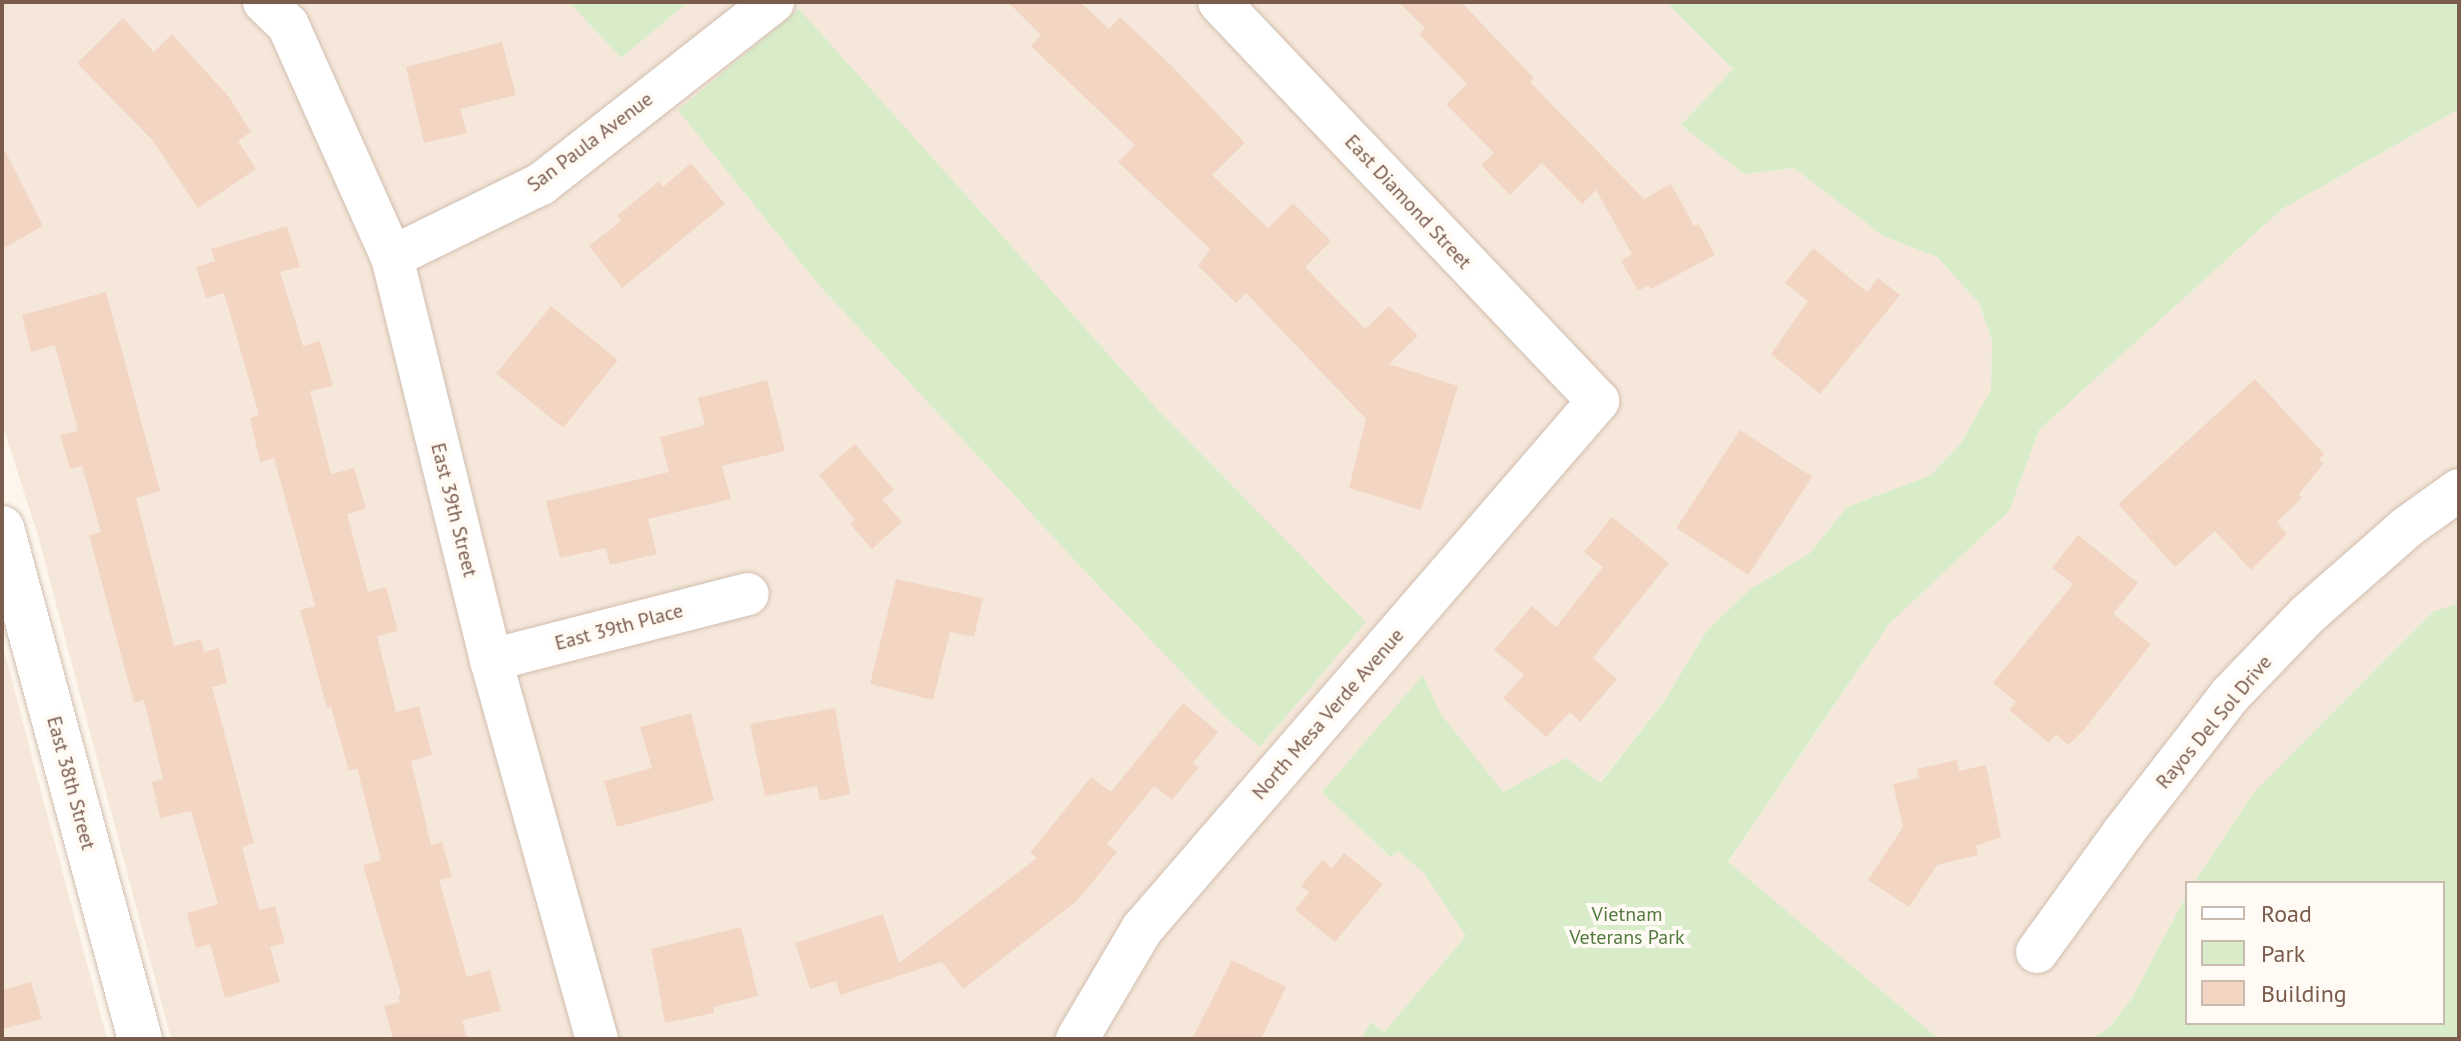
<!DOCTYPE html>
<html>
<head>
<meta charset="utf-8">
<style>
  body { margin:0 }
  #map { position:relative; width:2461px; height:1041px; overflow:hidden; background:#fdf6ec; font-family:"PT Sans",sans-serif }
  div>[style] { position:absolute }
  .residential>* { inset:0; background:#f5e8da }
  .green>* { inset:0; background:#d8ecc9 }
  .building>* { inset:0; background:#f3d5c3; transform-origin:0 0 }
  .roads { filter:drop-shadow(0 0 2px #d1beb0) drop-shadow(0 0 2px #d1beb0) }
  .minor>* { height:42px; margin:-21px; padding:0 21px; transform-origin:21px; border-radius:21px; background:#fff }
  .tertiary>* { height:44px; margin:-22px; padding:0 22px; transform-origin:22px; border-radius:22px; background:#fff }
  span { translate:-50% -50%; white-space:nowrap; text-align:center; line-height:1.15; -webkit-text-stroke:8px #fffaf3; paint-order:stroke }
  .street-label { font-size:20px; color:#7a5c4d }
  .park-label { font-size:20px; color:#537a41 }
  .frame { position:absolute; inset:0; border:4px solid #7a5c4d; pointer-events:none }
  .legend { position:absolute; left:2185px; top:881px; width:260px; height:144px; box-sizing:border-box; background:#fffaf3; border:2px solid #cabbb1; margin:0; padding:10px 14px; list-style:none; font-size:24px; color:#7a5c4d }
  .legend li { display:flex; align-items:center; gap:16px; height:40px }
  .legend b { width:40px; border:2px solid #cabbb1 }
</style>
</head>
<body>
<div id="map">
  <div class="residential">
    <div style="clip-path:polygon(evenodd,2px 2px,569px 2px,621px 58px,688px 2px,1666px 2px,1733px 69px,1681px 125px,1744px 174px,1794px 168px,1883px 236px,1937px 257px,1979px 303px,1992px 341px,1991px 390px,1961px 443px,1931px 475px,1847px 507px,1810px 553px,1749px 590px,1706px 632px,1665px 700px,1599px 783px,1566px 758px,1503px 793px,1440px 713px,1423px 676px,1323px 792px,1389px 857px,1398px 850px,1424px 873px,1466px 936px,1384px 1032px,1371px 1022px,1361px 1039px,171px 1039px,37px 532px,2px 424px,2px 2px,798px 10px,1159px 411px,1365px 622px,1260px 747px,1095px 582px,817px 283px,679px 110px,798px 10px)"></div>
    <div style="clip-path:polygon(2459px 109px,2459px 603px,2433px 613px,2254px 792px,2194px 883px,2187px 883px,2187px 894px,2132px 998px,2109px 1028px,2092px 1039px,1939px 1039px,1728px 863px,1889px 624px,2009px 511px,2039px 430px,2282px 209px)"></div>
    <div style="clip-path:polygon(2px 642px,33px 761px,107px 1039px,2px 1039px)"></div>
  </div>
  <div class="green">
    <div style="clip-path:polygon(569px 2px,688px 2px,621px 58px)"></div>
    <div style="clip-path:polygon(1666px 2px,2459px 2px,2459px 109px,2282px 209px,2039px 430px,2009px 511px,1889px 624px,1728px 862px,1939px 1039px,1361px 1039px,1371px 1022px,1384px 1032px,1466px 936px,1424px 873px,1398px 851px,1390px 857px,1322px 792px,1423px 675px,1440px 713px,1503px 792px,1566px 758px,1600px 783px,1665px 700px,1706px 632px,1749px 590px,1810px 553px,1847px 507px,1931px 475px,1961px 443px,1991px 390px,1992px 341px,1979px 303px,1937px 257px,1883px 236px,1794px 168px,1744px 174px,1681px 125px,1733px 69px)"></div>
    <div style="clip-path:polygon(799px 9px,1159px 411px,1366px 622px,1260px 747px,1222px 714px,1095px 582px,817px 283px,678px 110px)"></div>
    <div style="clip-path:polygon(2459px 603px,2459px 1039px,2092px 1039px,2109px 1028px,2132px 998px,2187px 894px,2187px 1023px,2443px 1023px,2443px 883px,2194px 883px,2254px 792px,2433px 612px)"></div>
  </div>
  <div class="building">
    <div style="clip-path:polygon(1008px 2px,1080px 2px,1109px 29px,1120px 17px,1173px 67px,1245px 143px,1212px 175px,1268px 228px,1293px 203px,1331px 241px,1305px 267px,1365px 329px,1389px 306px,1418px 336px,1389px 364px,1458px 386px,1421px 510px,1349px 488px,1366px 419px,1246px 293px,1236px 303px,1198px 266px,1210px 249px,1118px 162px,1135px 145px,1031px 46px,1041px 35px)"></div>
    <div style="clip-path:polygon(1398px 2px,1461px 2px,1534px 78px,1530px 82px,1644px 199px,1671px 184px,1694px 226px,1699px 224px,1715px 255px,1651px 289px,1648px 285px,1638px 291px,1621px 261px,1632px 254px,1596px 190px,1582px 204px,1542px 163px,1510px 195px,1481px 165px,1494px 153px,1446px 104px,1467px 84px,1419px 34px,1425px 28px)"></div>
    <div style="clip-path:polygon(123px 18px,154px 52px,172px 34px,229px 97px,251px 132px,238px 141px,256px 169px,198px 208px,153px 141px,77px 63px)"></div>
    <div style="clip-path:polygon(502px 42px,516px 95px,460px 109px,467px 133px,424px 143px,406px 67px)"></div>
    <div style="clip-path:polygon(2px 145px,43px 226px,2px 249px)"></div>
    <div style="clip-path:polygon(691px 163px,725px 204px,622px 288px,589px 246px,621px 221px,617px 216px,659px 181px,663px 187px)"></div>
    <div style="clip-path:polygon(287px 226px,300px 267px,280px 272px,303px 346px,320px 341px,333px 386px,310px 391px,331px 474px,354px 468px,366px 509px,347px 514px,368px 592px,386px 587px,398px 631px,377px 636px,396px 712px,419px 706px,432px 755px,411px 761px,431px 845px,442px 842px,452px 877px,439px 880px,467px 977px,490px 970px,501px 1011px,462px 1020px,467px 1039px,393px 1039px,384px 1006px,400px 1002px,398px 996px,401px 994px,363px 865px,381px 860px,357px 768px,349px 771px,331px 707px,327px 708px,300px 610px,315px 606px,274px 458px,260px 462px,250px 418px,259px 415px,224px 293px,206px 298px,196px 267px,215px 261px,211px 249px)"></div>
    <div style="clip-path:polygon(1813px 248px,1867px 292px,1878px 278px,1900px 295px,1820px 394px,1771px 354px,1808px 301px,1785px 283px)"></div>
    <div style="clip-path:polygon(106px 292px,160px 491px,136px 498px,174px 646px,201px 639px,204px 652px,219px 648px,227px 683px,212px 687px,254px 843px,242px 847px,259px 910px,275px 906px,285px 943px,270px 947px,280px 982px,225px 998px,210px 944px,196px 948px,187px 913px,218px 904px,191px 811px,160px 818px,152px 782px,163px 779px,144px 700px,134px 703px,89px 535px,101px 532px,82px 466px,70px 469px,60px 435px,78px 431px,55px 345px,31px 352px,22px 315px)"></div>
    <div style="left:551px;top:306px;width:86px;height:87px;rotate:39deg"></div>
    <div style="clip-path:polygon(2255px 379px,2324px 454px,2319px 459px,2323px 464px,2299px 494px,2302px 498px,2277px 522px,2287px 534px,2251px 570px,2215px 531px,2175px 567px,2118px 504px)"></div>
    <div style="clip-path:polygon(767px 380px,785px 451px,722px 466px,731px 499px,648px 519px,657px 554px,610px 565px,606px 548px,560px 558px,546px 501px,669px 472px,660px 437px,705px 425px,698px 398px)"></div>
    <div style="left:1740px;top:430px;width:86px;height:117px;rotate:33deg"></div>
    <div style="clip-path:polygon(855px 444px,894px 490px,882px 499px,902px 522px,872px 549px,850px 524px,855px 520px,819px 475px)"></div>
    <div style="clip-path:polygon(1612px 517px,1669px 563px,1593px 658px,1617px 679px,1580px 722px,1570px 712px,1546px 737px,1503px 698px,1524px 675px,1494px 650px,1532px 606px,1556px 627px,1603px 567px,1584px 552px)"></div>
    <div style="clip-path:polygon(2078px 535px,2138px 583px,2113px 614px,2151px 644px,2083px 731px,2068px 745px,2056px 734px,2049px 743px,2009px 710px,2016px 702px,1993px 683px,2073px 584px,2052px 568px)"></div>
    <div style="clip-path:polygon(896px 579px,983px 598px,974px 637px,950px 632px,933px 700px,870px 684px)"></div>
    <div style="clip-path:polygon(1183px 703px,1218px 732px,1193px 763px,1199px 767px,1172px 800px,1154px 786px,1107px 844px,1117px 852px,1077px 901px,963px 989px,942px 962px,840px 995px,836px 981px,810px 989px,795px 943px,883px 914px,899px 963px,1037px 858px,1030px 853px,1091px 777px,1111px 792px)"></div>
    <div style="clip-path:polygon(835px 708px,850px 794px,820px 801px,817px 786px,765px 796px,750px 724px)"></div>
    <div style="clip-path:polygon(691px 713px,714px 801px,617px 827px,604px 781px,652px 768px,640px 727px)"></div>
    <div style="clip-path:polygon(1957px 760px,1959px 771px,1986px 765px,2001px 837px,1976px 846px,1978px 855px,1937px 865px,1909px 907px,1868px 880px,1903px 827px,1893px 784px,1919px 778px,1917px 769px)"></div>
    <div style="clip-path:polygon(1344px 853px,1383px 884px,1335px 942px,1295px 910px,1309px 892px,1301px 886px,1322px 860px,1332px 868px)"></div>
    <div style="clip-path:polygon(741px 927px,758px 996px,713px 1007px,714px 1013px,665px 1023px,651px 949px)"></div>
    <div style="clip-path:polygon(1232px 960px,1286px 987px,1261px 1039px,1192px 1039px)"></div>
    <div style="clip-path:polygon(31px 982px,42px 1019px,2px 1029px,2px 990px)"></div>
  </div>
  <div class="roads">
    <div class="minor">
      <div style="left:264px;top:2px;width:33px;rotate:44deg"></div>
      <div style="left:288px;top:25px;width:254px;rotate:65.9deg"></div>
      <div style="left:392px;top:257px;width:415px;rotate:76.2deg"></div>
      <div style="left:491px;top:660px;width:394px;rotate:74.4deg"></div>
      <div style="left:392px;top:257px;width:166px;rotate:-26.1deg"></div>
      <div style="left:541px;top:184px;width:295px;rotate:-38.1deg"></div>
      <div style="left:491px;top:660px;width:265px;rotate:-14.4deg"></div>
      <div style="left:2037px;top:952px;width:147px;rotate:-54.1deg"></div>
      <div style="left:2123px;top:833px;width:176px;rotate:-52.2deg"></div>
      <div style="left:2231px;top:694px;width:110px;rotate:-46.1deg"></div>
      <div style="left:2307px;top:615px;width:133px;rotate:-41.3deg"></div>
      <div style="left:2407px;top:527px;width:64px;rotate:-35.4deg"></div>
      <div style="left:1077px;top:1039px;width:128px;rotate:-59.4deg"></div>
      <div style="left:1142px;top:929px;width:698px;rotate:-49.18deg"></div>
      <div style="left:1598px;top:401px;width:550px;rotate:-133.53deg"></div>
    </div>
    <div class="tertiary">
      <div style="left:2px;top:528px;width:529px;rotate:74.89deg"></div>
    </div>
  </div>
  <div class="street-label">
    <span style="left:590px;top:142px;rotate:-37deg">San Paula Avenue</span>
    <span style="left:1408px;top:202px;rotate:47deg">East Diamond Street</span>
    <span style="left:454px;top:510px;rotate:76deg">East 39th Street</span>
    <span style="left:619px;top:627px;rotate:-15deg">East 39th Place</span>
    <span style="left:1328px;top:714px;rotate:-49deg">North Mesa Verde Avenue</span>
    <span style="left:2214px;top:722px;rotate:-50deg">Rayos Del Sol Drive</span>
    <span style="left:71px;top:783px;rotate:75deg">East 38th Street</span>
  </div>
  <div class="park-label">
    <span style="left:1627px;top:926px">Vietnam<br>Veterans Park</span>
  </div>
  <div class="frame"></div>
  <ul class="legend">
  <li><b style="height:10px;background:#fff"></b>Road</li>
  <li><b style="height:22px;background:#d8ecc9"></b>Park</li>
  <li><b style="height:22px;background:#f3d5c3"></b>Building</li>
  </ul>
</div>
</body>
</html>
